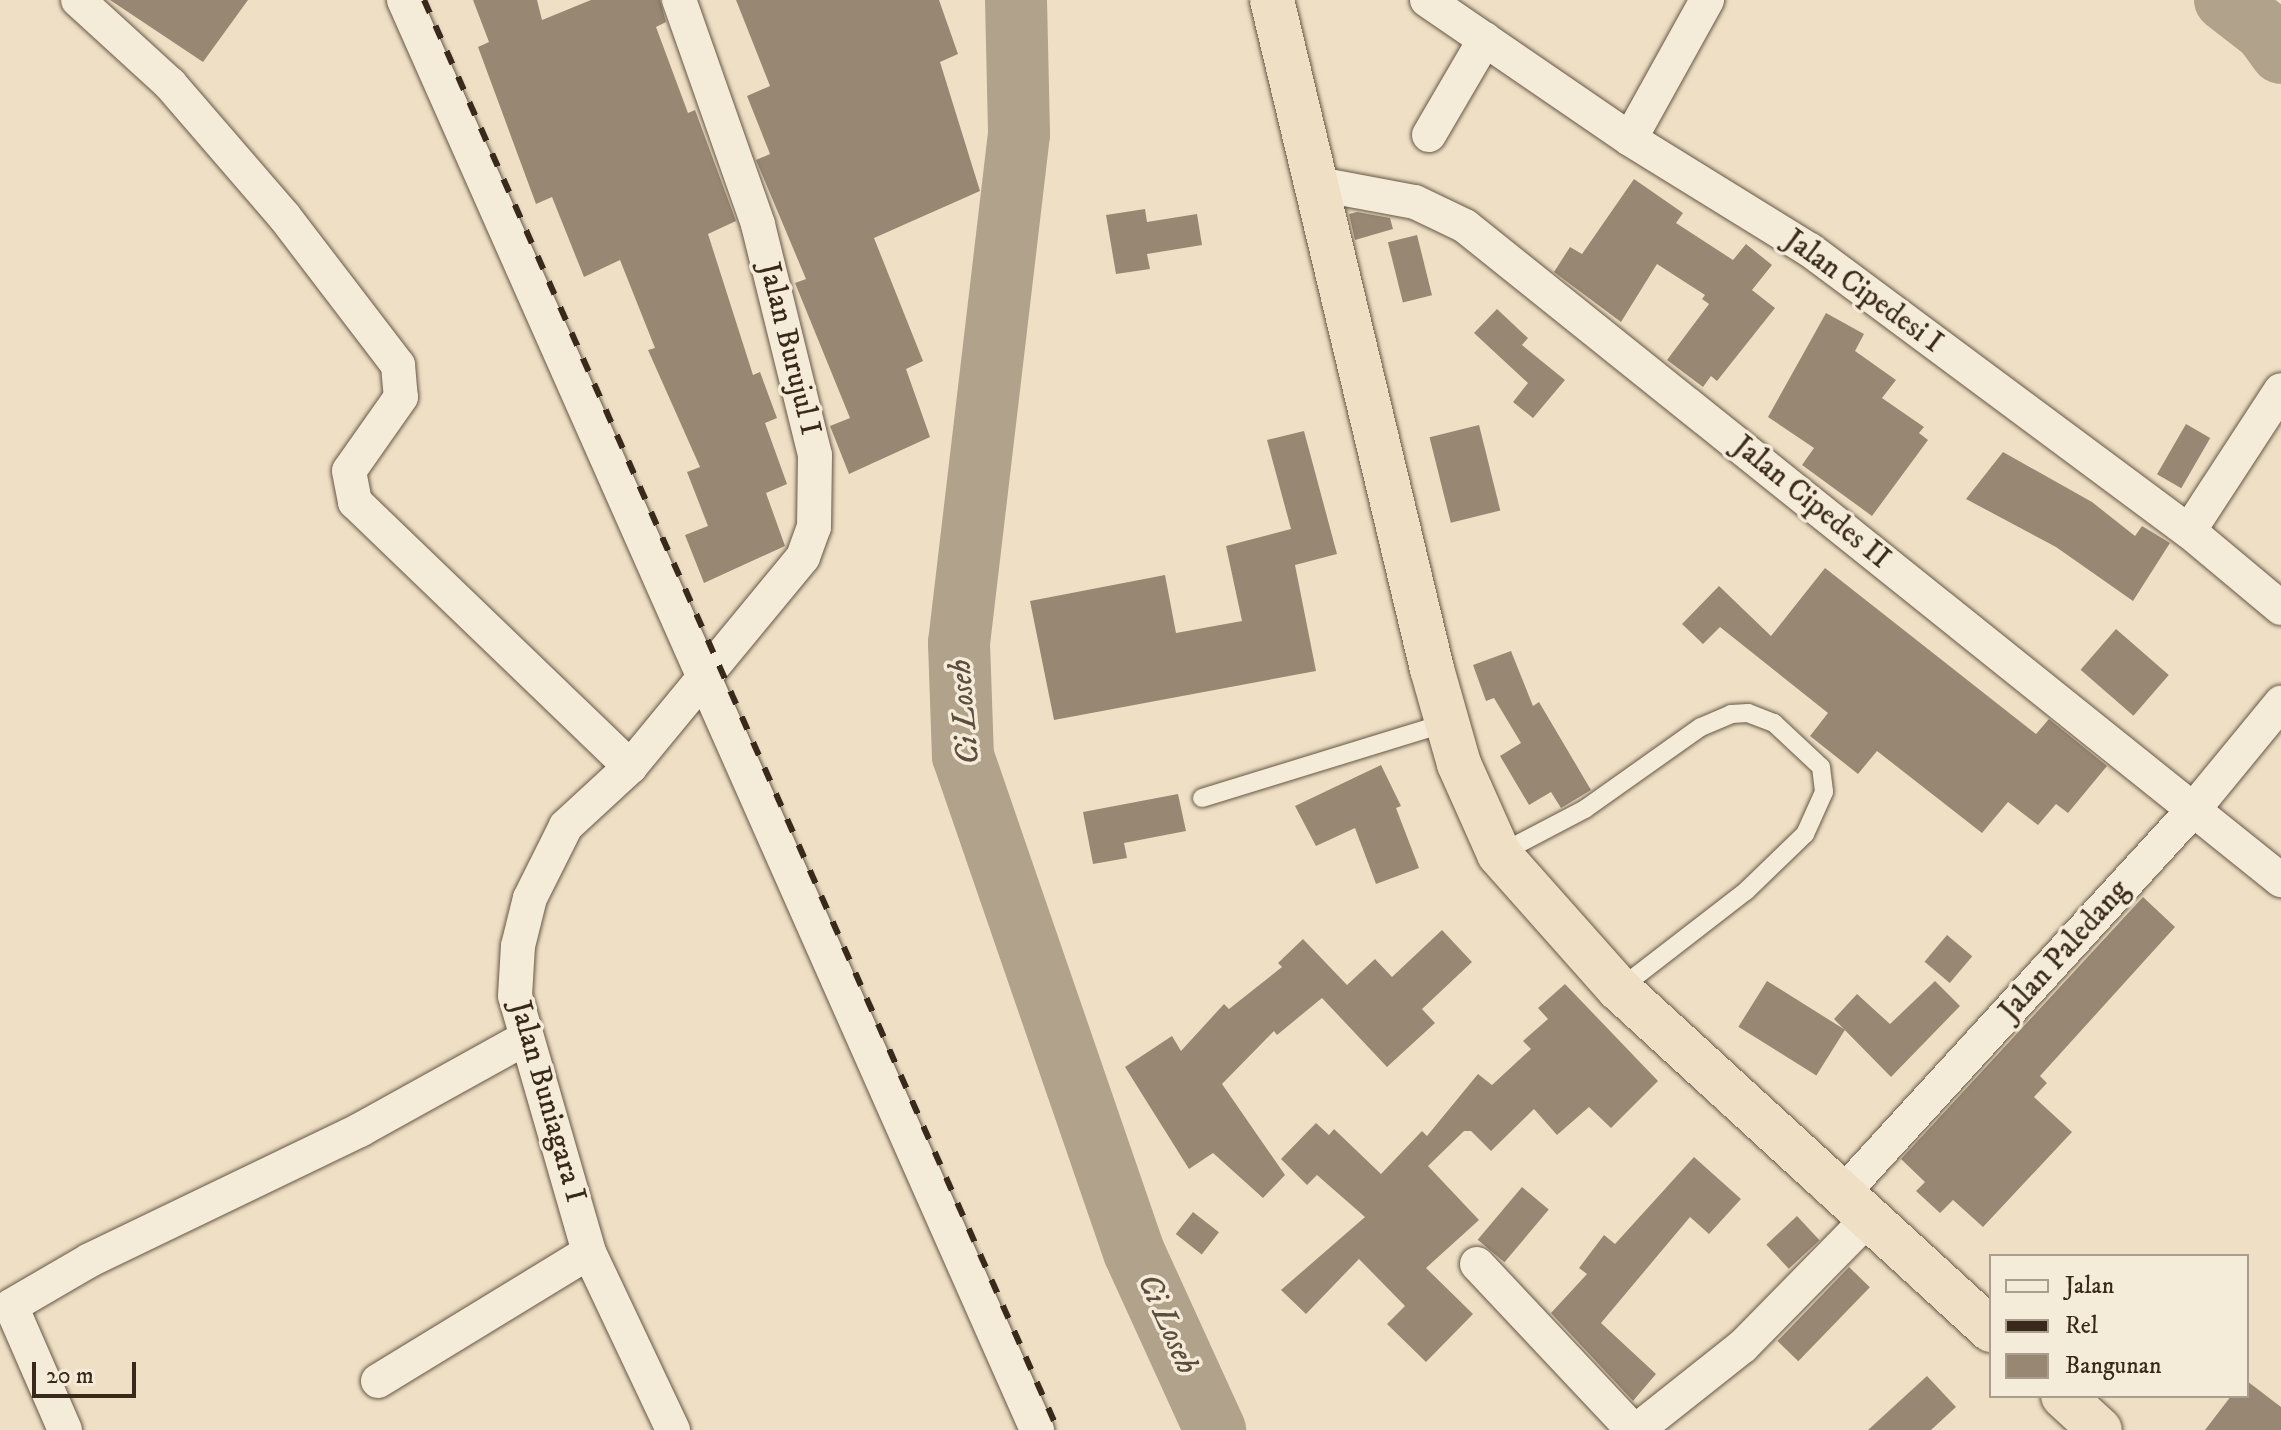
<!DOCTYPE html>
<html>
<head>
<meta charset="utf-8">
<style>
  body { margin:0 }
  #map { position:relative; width:2281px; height:1430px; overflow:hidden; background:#efe0c5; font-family:"IM FELL DW Pica",serif }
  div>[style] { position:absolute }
  .river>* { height:62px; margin:-31px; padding:0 31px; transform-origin:31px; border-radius:31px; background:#b1a28b }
  .building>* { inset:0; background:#988873; transform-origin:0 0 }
  .roads { filter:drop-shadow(0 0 2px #665746) drop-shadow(0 0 2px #665746) }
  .service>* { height:18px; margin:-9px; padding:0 9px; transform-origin:9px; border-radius:9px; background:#f5ebd9 }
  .minor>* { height:34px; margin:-17px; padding:0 17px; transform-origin:17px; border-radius:17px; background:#f5ebd9 }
  .trunk>* { height:44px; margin:-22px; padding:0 22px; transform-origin:22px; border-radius:22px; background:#efe0c5 }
  .rail>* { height:6px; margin-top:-3px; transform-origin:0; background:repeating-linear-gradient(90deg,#39291b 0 14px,transparent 0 28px) }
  span { translate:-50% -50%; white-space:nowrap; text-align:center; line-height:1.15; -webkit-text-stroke:7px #f5ebd9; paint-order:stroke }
  .street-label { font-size:30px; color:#39291b }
  .water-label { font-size:32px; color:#5d4d3d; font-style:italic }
  .legend { position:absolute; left:1989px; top:1254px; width:260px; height:144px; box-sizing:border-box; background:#f5ebd9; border:2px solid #aa9d8d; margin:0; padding:10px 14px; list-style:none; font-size:24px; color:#39291b }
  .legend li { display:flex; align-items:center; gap:16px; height:40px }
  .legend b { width:40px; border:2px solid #aa9d8d }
  .scale { position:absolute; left:32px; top:1362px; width:104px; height:36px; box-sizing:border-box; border:4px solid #39291b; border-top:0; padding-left:10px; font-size:24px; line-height:28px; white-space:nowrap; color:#39291b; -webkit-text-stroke:6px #f5ebd9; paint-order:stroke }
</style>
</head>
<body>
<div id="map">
  <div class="river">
    <div style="left:1016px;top:0;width:134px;rotate:88.7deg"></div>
    <div style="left:1019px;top:134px;width:513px;rotate:96.72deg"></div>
    <div style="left:959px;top:643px;width:113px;rotate:88deg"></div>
    <div style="left:963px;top:756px;width:525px;rotate:70.98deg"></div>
    <div style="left:1134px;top:1252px;width:196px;rotate:65.5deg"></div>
    <div style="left:2225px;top:0;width:51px;rotate:37.8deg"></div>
    <div style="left:2265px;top:31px;width:27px;rotate:54deg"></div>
  </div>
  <div class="building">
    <div style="clip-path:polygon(110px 0,248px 0,203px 62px)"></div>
    <div style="clip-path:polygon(473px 0,537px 0,542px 20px,591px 0,660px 0,666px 22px,656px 27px,688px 113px,695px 110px,736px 221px,708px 234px,753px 375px,760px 372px,777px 418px,765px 423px,787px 484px,766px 493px,785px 546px,704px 583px,685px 535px,708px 526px,687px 472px,700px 467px,648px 350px,655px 348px,620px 260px,584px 277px,552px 197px,536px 204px,478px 47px,489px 42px)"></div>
    <div style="clip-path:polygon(736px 0,939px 0,958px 54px,940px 62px,980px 191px,874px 238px,923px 361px,906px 369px,930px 437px,849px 474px,830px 426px,850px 418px,795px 283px,806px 279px,756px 160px,770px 154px,747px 96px,770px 86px)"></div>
    <div style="clip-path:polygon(1634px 179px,1683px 213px,1676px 223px,1733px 260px,1746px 244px,1772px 265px,1752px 290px,1775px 308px,1717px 381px,1711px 376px,1703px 387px,1667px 360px,1709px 304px,1702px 299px,1705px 295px,1657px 264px,1621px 322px,1554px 272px,1570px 247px,1582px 254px)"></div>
    <div style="clip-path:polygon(1145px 209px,1147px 222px,1197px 214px,1202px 245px,1147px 254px,1150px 269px,1116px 274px,1106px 215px)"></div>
    <div style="clip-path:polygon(1357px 212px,1390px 218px,1393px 229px,1355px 240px,1349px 214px)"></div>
    <div style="left:1417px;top:235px;width:62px;height:30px;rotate:76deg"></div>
    <div style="clip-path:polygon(1497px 309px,1528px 338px,1522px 345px,1565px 380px,1533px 418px,1513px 402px,1528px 383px,1474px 333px)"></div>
    <div style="clip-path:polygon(1826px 313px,1864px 334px,1855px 351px,1896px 380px,1882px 398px,1924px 427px,1919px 433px,1928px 440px,1872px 516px,1802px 465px,1814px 448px,1768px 417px)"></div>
    <div style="left:2186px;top:424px;width:28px;height:58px;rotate:30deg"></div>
    <div style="left:1479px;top:425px;width:88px;height:51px;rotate:76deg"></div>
    <div style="clip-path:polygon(1304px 431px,1337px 554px,1295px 565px,1316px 671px,1054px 720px,1030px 601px,1165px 575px,1176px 633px,1242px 621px,1226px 546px,1291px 529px,1267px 440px)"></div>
    <div style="clip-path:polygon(2003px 452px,2092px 502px,2135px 536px,2142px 526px,2170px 543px,2133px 601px,2056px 547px,1966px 499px)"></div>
    <div style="clip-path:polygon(1825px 568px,2036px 734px,2049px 719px,2107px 766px,2068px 813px,2056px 804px,2038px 825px,2008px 802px,1982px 833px,1877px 751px,1858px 774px,1810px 736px,1828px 713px,1720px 627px,1703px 644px,1682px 624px,1719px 586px,1771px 636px)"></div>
    <div style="left:2116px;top:629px;width:70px;height:54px;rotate:41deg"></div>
    <div style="clip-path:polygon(1511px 651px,1533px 706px,1539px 702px,1591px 790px,1561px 808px,1551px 792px,1529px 805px,1500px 756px,1521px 743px,1494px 698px,1486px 701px,1473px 665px)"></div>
    <div style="clip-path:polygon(1381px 765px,1401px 806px,1396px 808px,1419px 868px,1376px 884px,1355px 828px,1316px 846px,1295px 806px)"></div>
    <div style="clip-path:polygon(1178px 794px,1186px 831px,1124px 843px,1127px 858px,1093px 864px,1083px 812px)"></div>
    <div style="clip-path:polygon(2143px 897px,2175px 927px,2040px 1076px,2047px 1083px,2034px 1097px,2072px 1132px,1983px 1227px,1953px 1200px,1940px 1213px,1916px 1191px,1925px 1182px,1901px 1159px)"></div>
    <div style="clip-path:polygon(1442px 930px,1472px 962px,1422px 1009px,1435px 1023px,1387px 1067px,1322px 998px,1277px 1035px,1274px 1031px,1222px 1084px,1285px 1175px,1263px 1198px,1213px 1153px,1189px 1169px,1125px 1067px,1172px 1036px,1181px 1051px,1224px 1004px,1229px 1009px,1282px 967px,1278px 963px,1303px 939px,1347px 985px,1375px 959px,1392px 977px)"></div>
    <div style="left:1947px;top:935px;width:33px;height:35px;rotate:40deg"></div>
    <div style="left:1767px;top:981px;width:92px;height:54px;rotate:32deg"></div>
    <div style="clip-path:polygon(1935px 981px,1960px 1006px,1891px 1077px,1834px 1019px,1857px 994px,1890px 1024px)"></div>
    <div style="clip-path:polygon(1565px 984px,1658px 1081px,1611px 1128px,1589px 1107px,1557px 1135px,1534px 1109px,1491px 1151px,1471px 1131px,1464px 1131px,1428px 1166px,1479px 1220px,1426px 1268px,1473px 1314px,1426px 1362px,1387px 1324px,1405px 1306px,1359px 1259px,1306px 1314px,1281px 1290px,1365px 1217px,1317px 1175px,1307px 1185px,1281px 1159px,1316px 1123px,1329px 1135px,1334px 1129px,1381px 1174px,1422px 1131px,1427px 1136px,1478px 1074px,1492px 1085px,1531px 1049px,1523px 1041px,1548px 1019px,1538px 1008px)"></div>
    <div style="clip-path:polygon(1694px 1157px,1741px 1199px,1709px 1234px,1690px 1217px,1601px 1323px,1656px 1374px,1633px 1401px,1551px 1313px,1587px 1274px,1579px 1268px,1604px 1235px,1615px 1244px)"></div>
    <div style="left:1522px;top:1187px;width:35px;height:69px;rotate:40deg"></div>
    <div style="left:1193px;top:1212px;width:33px;height:28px;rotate:38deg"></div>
    <div style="left:1797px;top:1216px;width:33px;height:42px;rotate:47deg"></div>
    <div style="left:1849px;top:1267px;width:29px;height:103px;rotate:44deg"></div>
    <div style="clip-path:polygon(1927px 1376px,1956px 1407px,1931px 1430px,1868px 1430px)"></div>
    <div style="clip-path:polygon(2247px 1381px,2281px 1407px,2281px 1430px,2205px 1430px,2231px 1396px,2247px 1396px)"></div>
  </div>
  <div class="roads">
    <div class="service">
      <div style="left:1202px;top:798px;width:255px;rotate:-17.1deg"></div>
      <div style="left:1499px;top:854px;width:97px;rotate:-27.6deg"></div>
      <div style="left:1585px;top:809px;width:142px;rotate:-35.3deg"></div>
      <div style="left:1701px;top:727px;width:33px;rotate:-23deg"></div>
      <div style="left:1731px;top:714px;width:17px;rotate:-3deg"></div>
      <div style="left:1748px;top:713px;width:28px;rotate:21deg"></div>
      <div style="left:1774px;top:723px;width:64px;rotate:43.1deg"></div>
      <div style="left:1821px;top:767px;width:25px;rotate:83deg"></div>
      <div style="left:1824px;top:792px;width:46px;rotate:114.3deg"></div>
      <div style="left:1805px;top:834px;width:82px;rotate:136deg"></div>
      <div style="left:1746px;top:891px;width:160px;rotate:142.3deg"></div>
    </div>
    <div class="minor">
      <div style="left:78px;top:0;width:125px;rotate:42.4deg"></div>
      <div style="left:170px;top:84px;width:174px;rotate:49.2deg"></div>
      <div style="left:284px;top:216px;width:188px;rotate:52.6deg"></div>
      <div style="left:398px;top:365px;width:32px;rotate:85deg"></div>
      <div style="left:401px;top:397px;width:90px;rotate:125.1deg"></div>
      <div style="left:349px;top:471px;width:32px;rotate:79deg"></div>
      <div style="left:355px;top:502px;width:382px;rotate:43.9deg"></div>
      <div style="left:404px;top:0;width:1564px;rotate:66.12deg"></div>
      <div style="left:1427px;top:0;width:246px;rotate:34.4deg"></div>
      <div style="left:1630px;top:139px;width:211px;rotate:31.7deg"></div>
      <div style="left:1810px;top:250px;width:472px;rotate:36.6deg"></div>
      <div style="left:2189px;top:531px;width:120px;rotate:39.9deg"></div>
      <div style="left:1429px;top:135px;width:111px;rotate:-59.7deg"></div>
      <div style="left:1630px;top:139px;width:159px;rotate:-61deg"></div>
      <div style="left:1313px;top:183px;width:104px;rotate:10.6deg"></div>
      <div style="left:1415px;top:202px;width:55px;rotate:25.6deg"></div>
      <div style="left:1465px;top:226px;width:1046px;rotate:38.71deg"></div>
      <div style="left:2189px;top:531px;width:168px;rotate:-56.9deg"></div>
      <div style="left:1842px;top:1194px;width:520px;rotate:-47.57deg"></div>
      <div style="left:2193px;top:810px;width:139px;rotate:-50.6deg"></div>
      <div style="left:1477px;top:1264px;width:228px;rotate:46.8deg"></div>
      <div style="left:378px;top:1381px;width:247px;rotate:-31.4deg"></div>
      <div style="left:65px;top:1430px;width:135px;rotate:-113.5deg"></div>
      <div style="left:11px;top:1306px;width:91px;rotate:-30.2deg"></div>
      <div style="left:90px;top:1260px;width:300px;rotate:-25.7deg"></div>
      <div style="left:360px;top:1130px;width:190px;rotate:-29deg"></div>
      <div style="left:673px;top:1430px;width:197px;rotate:-115.3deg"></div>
      <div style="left:589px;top:1252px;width:266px;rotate:-106.1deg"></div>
      <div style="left:515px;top:996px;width:50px;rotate:-86.6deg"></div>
      <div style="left:518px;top:946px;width:49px;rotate:-76deg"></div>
      <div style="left:530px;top:898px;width:80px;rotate:-63.4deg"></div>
      <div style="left:566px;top:826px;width:87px;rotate:-42.7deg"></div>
      <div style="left:630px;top:767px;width:272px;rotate:-50.5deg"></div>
      <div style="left:803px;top:557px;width:32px;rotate:-70deg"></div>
      <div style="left:814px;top:527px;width:72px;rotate:-89.2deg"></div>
      <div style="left:815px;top:455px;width:238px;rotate:-103.9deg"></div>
      <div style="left:758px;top:224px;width:238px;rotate:-109.4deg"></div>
      <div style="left:1637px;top:1430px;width:135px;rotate:-38.4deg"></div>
      <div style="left:1743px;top:1346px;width:180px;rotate:-45.5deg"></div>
    </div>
    <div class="trunk">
      <div style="left:1272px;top:0;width:688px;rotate:76.55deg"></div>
      <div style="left:1432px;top:669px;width:99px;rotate:74.1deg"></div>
      <div style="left:1459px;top:764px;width:98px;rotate:66deg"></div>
      <div style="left:1499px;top:854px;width:181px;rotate:48.4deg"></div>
      <div style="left:1619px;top:989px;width:505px;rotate:42.51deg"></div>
      <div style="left:2063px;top:1396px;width:50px;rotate:42.6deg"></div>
    </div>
  </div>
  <div class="rail">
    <div style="left:424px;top:0;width:1564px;rotate:66.09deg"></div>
  </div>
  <div class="street-label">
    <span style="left:1863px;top:292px;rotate:36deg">Jalan Cipedesi I</span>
    <span style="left:789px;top:349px;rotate:76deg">Jalan Burujul I</span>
    <span style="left:1811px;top:503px;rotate:39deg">Jalan Cipedes II</span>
    <span style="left:2065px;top:951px;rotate:-48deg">Jalan Paledang</span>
    <span style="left:547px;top:1102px;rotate:74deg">Jalan Buniagara I</span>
  </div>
  <div class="water-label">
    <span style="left:965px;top:712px;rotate:-95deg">Ci Loseh</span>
    <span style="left:1167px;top:1324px;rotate:66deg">Ci Loseh</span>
  </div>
  <ul class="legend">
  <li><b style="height:10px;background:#f5ebd9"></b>Jalan</li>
  <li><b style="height:10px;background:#39291b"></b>Rel</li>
  <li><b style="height:22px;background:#988873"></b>Bangunan</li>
  </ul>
  <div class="scale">20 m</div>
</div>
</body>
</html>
